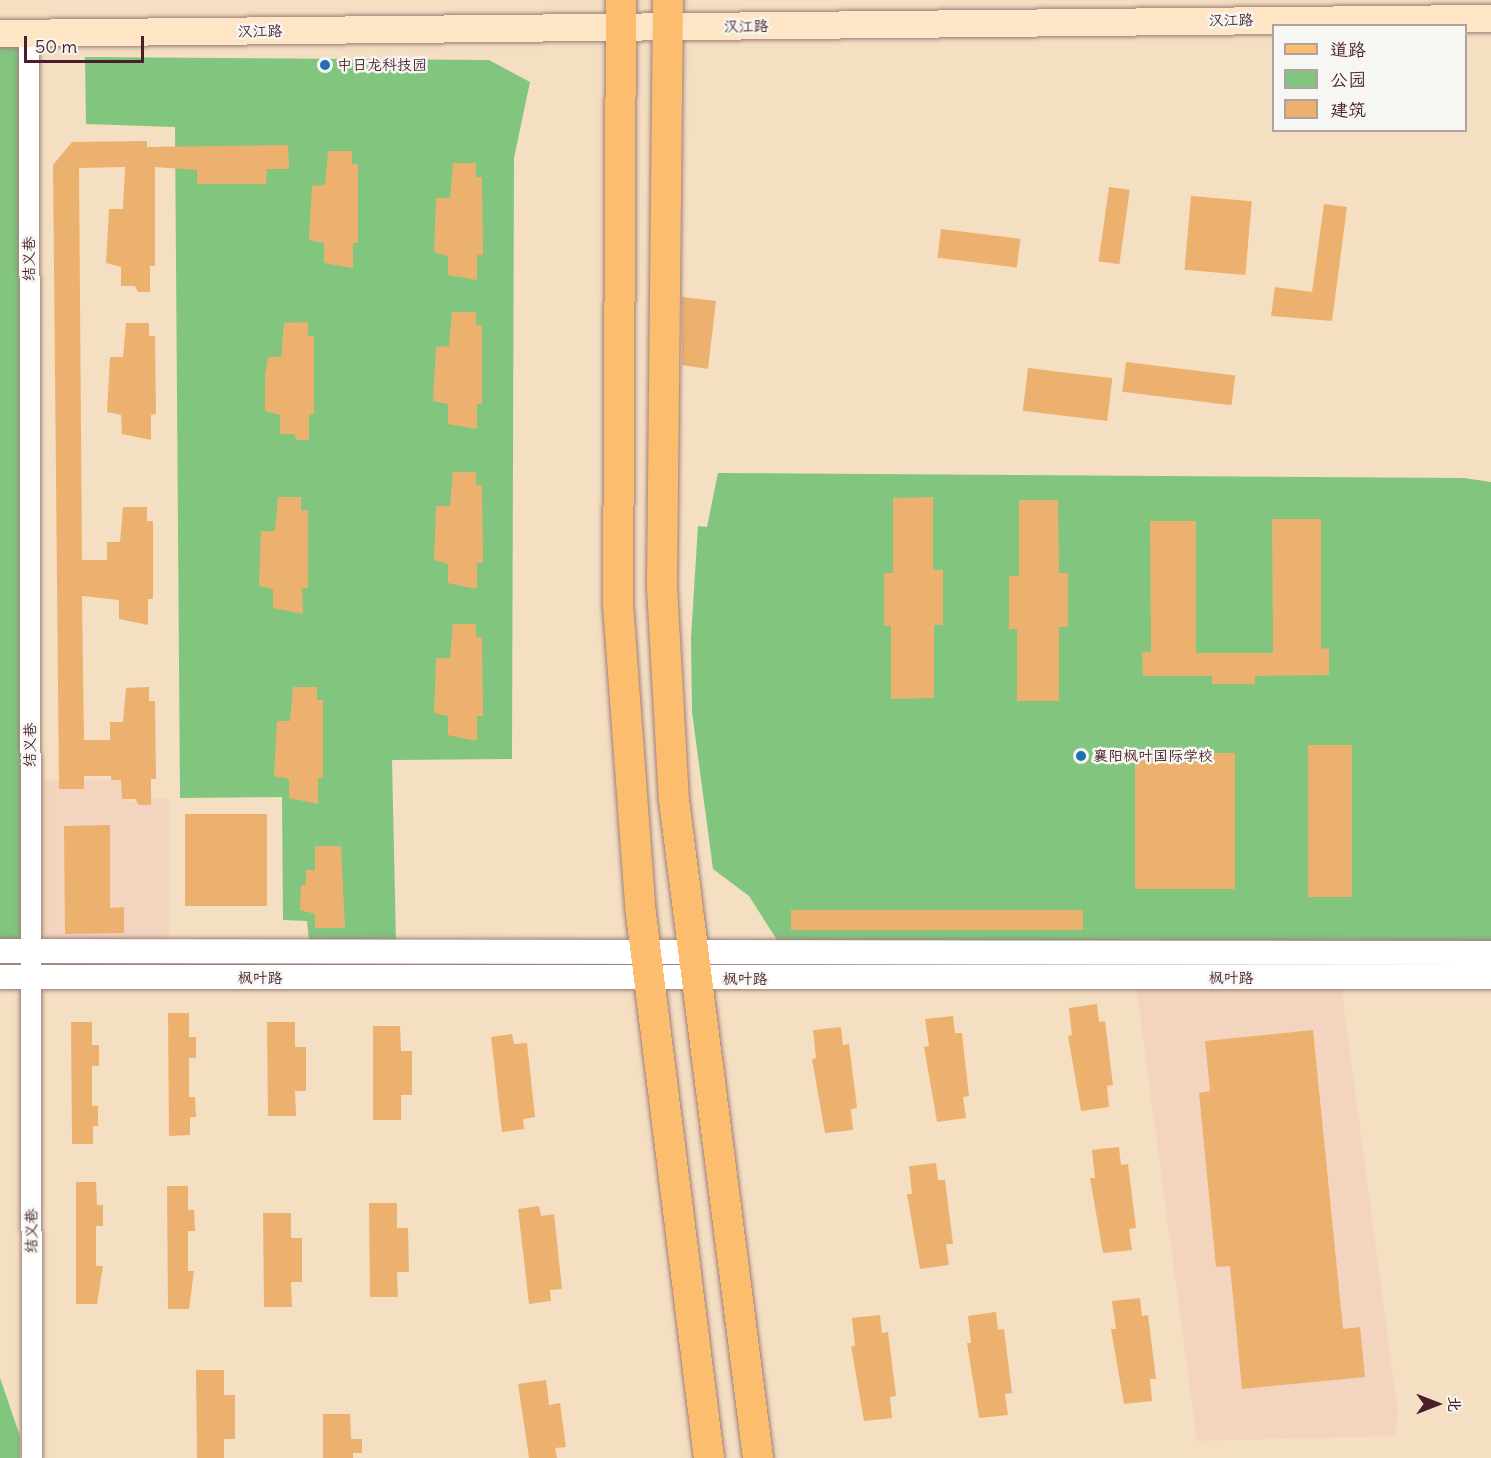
<!DOCTYPE html>
<html>
<head>
<meta charset="utf-8">
<style>
  body { margin:0 }
  #map { position:relative; width:1491px; height:1458px; overflow:hidden; background:#f4dfc3; font-family:Delius,"LXGW WenKai TC",sans-serif }
  div>[style] { position:absolute }
  .built>* { inset:0; background:#f3d4be }
  .green>* { inset:0; background:#81c57f; transform-origin:0 0 }
  .building>* { inset:0; background:#ecb16f; transform-origin:0 0 }
  .roads { filter:drop-shadow(0 0 2px #9f7f77) drop-shadow(0 0 2px #9f7f77) }
  .minor>* { height:20px; margin:-10px; padding:0 10px; transform-origin:10px; border-radius:10px; background:#fff }
  .tertiary>* { height:24px; margin:-12px; padding:0 12px; transform-origin:12px; border-radius:12px; background:#fff }
  .secondary>* { height:27px; margin:-13.5px; padding:0 13.5px; transform-origin:13.5px; border-radius:13.5px; background:#fee5c5 }
  .primary>* { height:30px; margin:-15px; padding:0 15px; transform-origin:15px; border-radius:15px; background:#fcbd6f }
  .dots>* { width:16px; height:16px; translate:-50% -50%; box-sizing:border-box; border:3px solid #f6f6f2; border-radius:50% }
  span { translate:-50% -50%; white-space:nowrap; text-align:center; line-height:1.15; -webkit-text-stroke:5px #f6f6f2; paint-order:stroke }
  .street-label { font-size:15px; color:#4a1f2b }
  .poi-label { font-size:15px; color:#4a1f2b }
  .left { translate:0 -50%; text-align:left }
  .legend { position:absolute; left:1272px; top:24px; width:195px; height:108px; box-sizing:border-box; background:#f6f6f2; border:2px solid #b1a0a2; margin:0; padding:8px 10px; list-style:none; font-size:18px; color:#4a1f2b }
  .legend li { display:flex; align-items:center; gap:12px; height:30px }
  .legend b { width:30px; border:2px solid #b1a0a2 }
  .north { position:absolute; left:1407px; top:1374px; width:60px; height:60px; -webkit-text-stroke:4px #f6f6f2; paint-order:stroke; rotate:90deg; font-size:16px; font-weight:700; line-height:24px; text-align:center; color:#4a1f2b }
  .north::after { content:''; display:block; margin:auto; width:21px; height:27px; background:#4a1f2b; clip-path:polygon(50% 0,100% 100%,50% 72%,0 100%) }
  .scale { position:absolute; left:24px; top:36px; width:120px; height:27px; box-sizing:border-box; border:3px solid #4a1f2b; border-top:0; padding-left:8px; font-size:18px; line-height:21px; white-space:nowrap; color:#4a1f2b; -webkit-text-stroke:4px #f6f6f2; paint-order:stroke }
</style>
</head>
<body>
<div id="map">
  <div class="built">
    <div style="clip-path:polygon(121px 780px,122px 799px,150px 805px,151px 798px,169px 798px,169px 952px,31px 951px,30px 781px)"></div>
    <div style="clip-path:polygon(1135px 978px,1340px 978px,1398px 1414px,1395px 1436px,1197px 1441px)"></div>
  </div>
  <div class="green">
    <div style="left:0;top:33px;width:29px;height:918px"></div>
    <div style="clip-path:polygon(85px 57px,489px 60px,530px 82px,514px 158px,512px 759px,392px 760px,396px 942px,309px 940px,307px 921px,283px 920px,282px 797px,180px 798px,175px 127px,86px 124px)"></div>
    <div style="clip-path:polygon(718px 473px,1464px 478px,1491px 482px,1491px 953px,777px 940px,749px 896px,713px 869px,692px 712px,691px 638px,698px 526px,707px 527px)"></div>
    <div style="clip-path:polygon(0 1378px,20px 1436px,20px 1458px,0 1458px)"></div>
  </div>
  <div class="building">
    <div style="clip-path:polygon(147px 141px,147px 147px,288px 145px,289px 169px,267px 169px,266px 184px,197px 184px,197px 170px,155px 167px,155px 266px,150px 266px,150px 292px,138px 292px,135px 286px,121px 286px,121px 267px,106px 263px,109px 209px,123px 209px,125px 167px,79px 168px,82px 560px,107px 560px,107px 542px,120px 542px,123px 507px,147px 507px,147px 521px,153px 521px,153px 599px,148px 599px,148px 625px,119px 619px,119px 600px,82px 596px,84px 740px,110px 740px,110px 722px,123px 722px,126px 688px,149px 687px,149px 701px,155px 701px,156px 779px,151px 779px,151px 805px,139px 805px,135px 799px,122px 799px,121px 780px,111px 780px,111px 776px,84px 776px,84px 789px,59px 789px,53px 165px,72px 142px)"></div>
    <div style="clip-path:polygon(328px 151px,352px 151px,352px 164px,358px 164px,358px 243px,353px 243px,353px 268px,324px 263px,324px 243px,309px 240px,312px 186px,325px 185px)"></div>
    <div style="clip-path:polygon(453px 163px,476px 163px,476px 177px,482px 177px,483px 255px,477px 255px,477px 280px,448px 275px,448px 256px,434px 252px,436px 198px,450px 198px)"></div>
    <div style="left:1109px;top:187px;width:21px;height:75px;rotate:8deg"></div>
    <div style="left:1191px;top:196px;width:61px;height:74px;rotate:5deg"></div>
    <div style="clip-path:polygon(1324px 204px,1347px 207px,1332px 321px,1271px 316px,1275px 287px,1312px 292px)"></div>
    <div style="left:941px;top:229px;width:80px;height:29px;rotate:7deg"></div>
    <div style="clip-path:polygon(682px 297px,716px 301px,708px 369px,682px 365px)"></div>
    <div style="clip-path:polygon(452px 312px,476px 312px,476px 325px,482px 325px,482px 404px,477px 404px,477px 429px,448px 424px,448px 404px,433px 401px,436px 347px,449px 346px)"></div>
    <div style="clip-path:polygon(308px 322px,308px 336px,314px 336px,314px 414px,309px 414px,309px 440px,297px 440px,294px 434px,280px 434px,280px 415px,265px 411px,265px 375px,268px 357px,281px 357px,284px 323px)"></div>
    <div style="clip-path:polygon(126px 323px,149px 323px,149px 336px,155px 336px,156px 414px,151px 415px,151px 440px,122px 434px,121px 415px,107px 412px,110px 357px,123px 357px)"></div>
    <div style="left:1126px;top:362px;width:110px;height:30px;rotate:7deg"></div>
    <div style="left:1028px;top:368px;width:85px;height:43px;rotate:7deg"></div>
    <div style="clip-path:polygon(453px 472px,476px 472px,476px 485px,482px 485px,483px 563px,477px 563px,477px 589px,448px 583px,448px 564px,434px 560px,436px 506px,450px 506px)"></div>
    <div style="clip-path:polygon(278px 497px,301px 497px,301px 510px,308px 510px,308px 588px,302px 588px,303px 614px,273px 608px,273px 589px,259px 586px,261px 531px,275px 531px)"></div>
    <div style="clip-path:polygon(933px 497px,933px 570px,943px 570px,943px 625px,934px 625px,934px 698px,891px 699px,891px 626px,884px 626px,884px 573px,893px 573px,893px 498px)"></div>
    <div style="clip-path:polygon(1019px 500px,1058px 500px,1059px 573px,1068px 573px,1068px 627px,1059px 627px,1059px 701px,1017px 701px,1017px 629px,1009px 629px,1009px 576px,1019px 576px)"></div>
    <div style="clip-path:polygon(1272px 519px,1321px 519px,1321px 649px,1329px 648px,1329px 675px,1255px 676px,1255px 684px,1212px 684px,1212px 676px,1143px 676px,1142px 652px,1151px 652px,1150px 521px,1196px 521px,1196px 653px,1273px 653px)"></div>
    <div style="clip-path:polygon(453px 624px,476px 624px,476px 637px,482px 637px,483px 716px,477px 716px,477px 741px,448px 735px,448px 716px,434px 713px,436px 658px,450px 658px)"></div>
    <div style="clip-path:polygon(293px 687px,317px 687px,317px 700px,323px 700px,323px 778px,318px 778px,318px 804px,289px 798px,289px 779px,274px 776px,277px 721px,290px 721px)"></div>
    <div style="left:1308px;top:745px;width:44px;height:152px"></div>
    <div style="left:1235px;top:753px;width:136px;height:100px;rotate:90deg"></div>
    <div style="left:185px;top:814px;width:82px;height:92px"></div>
    <div style="clip-path:polygon(110px 825px,110px 908px,124px 907px,124px 933px,65px 934px,64px 826px)"></div>
    <div style="clip-path:polygon(315px 846px,341px 846px,345px 928px,315px 928px,315px 914px,300px 910px,301px 885px,306px 885px,306px 870px,315px 870px)"></div>
    <div style="left:1083px;top:910px;width:20px;height:292px;rotate:90deg"></div>
    <div style="clip-path:polygon(1097px 1004px,1099px 1022px,1105px 1021px,1113px 1085px,1107px 1086px,1109px 1107px,1081px 1111px,1068px 1036px,1072px 1035px,1069px 1008px)"></div>
    <div style="clip-path:polygon(168px 1013px,189px 1013px,189px 1037px,196px 1037px,196px 1058px,189px 1058px,189px 1097px,195px 1097px,196px 1117px,190px 1117px,190px 1135px,169px 1136px)"></div>
    <div style="clip-path:polygon(953px 1016px,955px 1033px,962px 1033px,969px 1096px,963px 1097px,966px 1118px,937px 1122px,924px 1047px,929px 1046px,925px 1019px)"></div>
    <div style="clip-path:polygon(71px 1022px,92px 1022px,92px 1045px,99px 1045px,99px 1066px,92px 1066px,92px 1106px,98px 1106px,98px 1126px,93px 1126px,93px 1144px,72px 1144px)"></div>
    <div style="clip-path:polygon(267px 1022px,295px 1022px,295px 1047px,306px 1047px,306px 1091px,295px 1091px,296px 1116px,268px 1116px)"></div>
    <div style="clip-path:polygon(373px 1026px,400px 1026px,401px 1051px,412px 1051px,412px 1095px,401px 1095px,401px 1120px,373px 1120px)"></div>
    <div style="clip-path:polygon(841px 1027px,843px 1045px,849px 1044px,857px 1108px,851px 1109px,853px 1130px,825px 1133px,812px 1059px,816px 1058px,813px 1030px)"></div>
    <div style="clip-path:polygon(1313px 1030px,1343px 1329px,1360px 1327px,1365px 1377px,1242px 1389px,1230px 1266px,1216px 1267px,1199px 1093px,1210px 1091px,1205px 1041px)"></div>
    <div style="clip-path:polygon(512px 1034px,514px 1044px,527px 1043px,535px 1117px,523px 1119px,524px 1129px,502px 1132px,491px 1037px)"></div>
    <div style="clip-path:polygon(1119px 1147px,1121px 1165px,1128px 1164px,1136px 1228px,1129px 1229px,1132px 1250px,1103px 1253px,1090px 1178px,1095px 1178px,1092px 1150px)"></div>
    <div style="clip-path:polygon(936px 1163px,938px 1180px,945px 1180px,953px 1244px,946px 1244px,949px 1265px,920px 1269px,907px 1194px,912px 1194px,909px 1166px)"></div>
    <div style="clip-path:polygon(76px 1182px,96px 1182px,97px 1205px,103px 1205px,103px 1226px,96px 1226px,96px 1266px,103px 1266px,97px 1304px,76px 1304px)"></div>
    <div style="clip-path:polygon(167px 1186px,188px 1186px,188px 1210px,194px 1210px,195px 1231px,188px 1231px,188px 1271px,194px 1271px,189px 1309px,168px 1309px)"></div>
    <div style="clip-path:polygon(369px 1203px,397px 1203px,397px 1228px,408px 1228px,409px 1272px,397px 1272px,398px 1297px,370px 1297px)"></div>
    <div style="clip-path:polygon(539px 1206px,541px 1216px,554px 1214px,562px 1289px,550px 1290px,551px 1301px,529px 1304px,518px 1209px)"></div>
    <div style="clip-path:polygon(263px 1213px,291px 1213px,291px 1238px,302px 1238px,302px 1282px,291px 1282px,292px 1307px,264px 1307px)"></div>
    <div style="clip-path:polygon(1140px 1298px,1142px 1316px,1148px 1315px,1156px 1379px,1150px 1379px,1152px 1401px,1124px 1404px,1111px 1329px,1116px 1329px,1112px 1301px)"></div>
    <div style="clip-path:polygon(996px 1312px,998px 1330px,1004px 1329px,1012px 1393px,1005px 1394px,1008px 1415px,979px 1418px,967px 1343px,971px 1343px,968px 1316px)"></div>
    <div style="clip-path:polygon(880px 1315px,882px 1333px,888px 1332px,896px 1396px,890px 1397px,892px 1418px,864px 1421px,851px 1346px,855px 1346px,852px 1318px)"></div>
    <div style="clip-path:polygon(196px 1370px,224px 1370px,224px 1395px,235px 1395px,235px 1439px,224px 1439px,224px 1458px,197px 1458px)"></div>
    <div style="clip-path:polygon(546px 1380px,549px 1405px,560px 1403px,566px 1447px,555px 1448px,557px 1458px,529px 1458px,518px 1384px)"></div>
    <div style="clip-path:polygon(323px 1414px,350px 1414px,351px 1439px,362px 1439px,362px 1453px,353px 1453px,353px 1458px,323px 1458px)"></div>
  </div>
  <div class="roads">
    <div class="minor">
      <div style="left:29px;top:33px;width:1425px;rotate:89.88deg"></div>
    </div>
    <div class="tertiary">
      <div style="left:0;top:951px;width:1491px;rotate:0.08deg"></div>
      <div style="left:0;top:977px;width:1491px"></div>
    </div>
    <div class="secondary">
      <div style="left:0;top:33px;width:1491px;rotate:-0.58deg"></div>
    </div>
    <div class="primary">
      <div style="left:621px;top:0;width:604px;rotate:90.28deg"></div>
      <div style="left:618px;top:604px;width:303px;rotate:85.8deg"></div>
      <div style="left:640px;top:906px;width:556px;rotate:82.87deg"></div>
      <div style="left:668px;top:0;width:587px;rotate:90.59deg"></div>
      <div style="left:662px;top:587px;width:213px;rotate:86.8deg"></div>
      <div style="left:674px;top:800px;width:663px;rotate:82.72deg"></div>
    </div>
  </div>
  <div class="dots">
    <div style="left:325px;top:65px;background:#1f6fb2"></div>
    <div style="left:1081px;top:756px;background:#1f6fb2"></div>
  </div>
  <div class="street-label">
    <span style="left:1231px;top:20px;rotate:-1deg">汉江路</span>
    <span style="left:746px;top:26px;rotate:-1deg">汉江路</span>
    <span style="left:260px;top:31px;rotate:-1deg">汉江路</span>
    <span style="left:29px;top:259px;rotate:-90deg">结义巷</span>
    <span style="left:30px;top:745px;rotate:-90deg">结义巷</span>
    <span style="left:260px;top:978px">枫叶路</span>
    <span style="left:1231px;top:978px">枫叶路</span>
    <span style="left:745px;top:979px">枫叶路</span>
    <span style="left:31px;top:1231px;rotate:-90deg">结义巷</span>
  </div>
  <div class="poi-label">
    <span class="left" style="left:337px;top:65px">中日龙科技园</span>
    <span class="left" style="left:1093px;top:756px">襄阳枫叶国际学校</span>
  </div>
  <ul class="legend">
  <li><b style="height:8px;background:#fcbd6f"></b>道路</li>
  <li><b style="height:16px;background:#81c57f"></b>公园</li>
  <li><b style="height:16px;background:#ecb16f"></b>建筑</li>
  </ul>
  <div class="north">北</div>
  <div class="scale">50 m</div>
</div>
</body>
</html>
